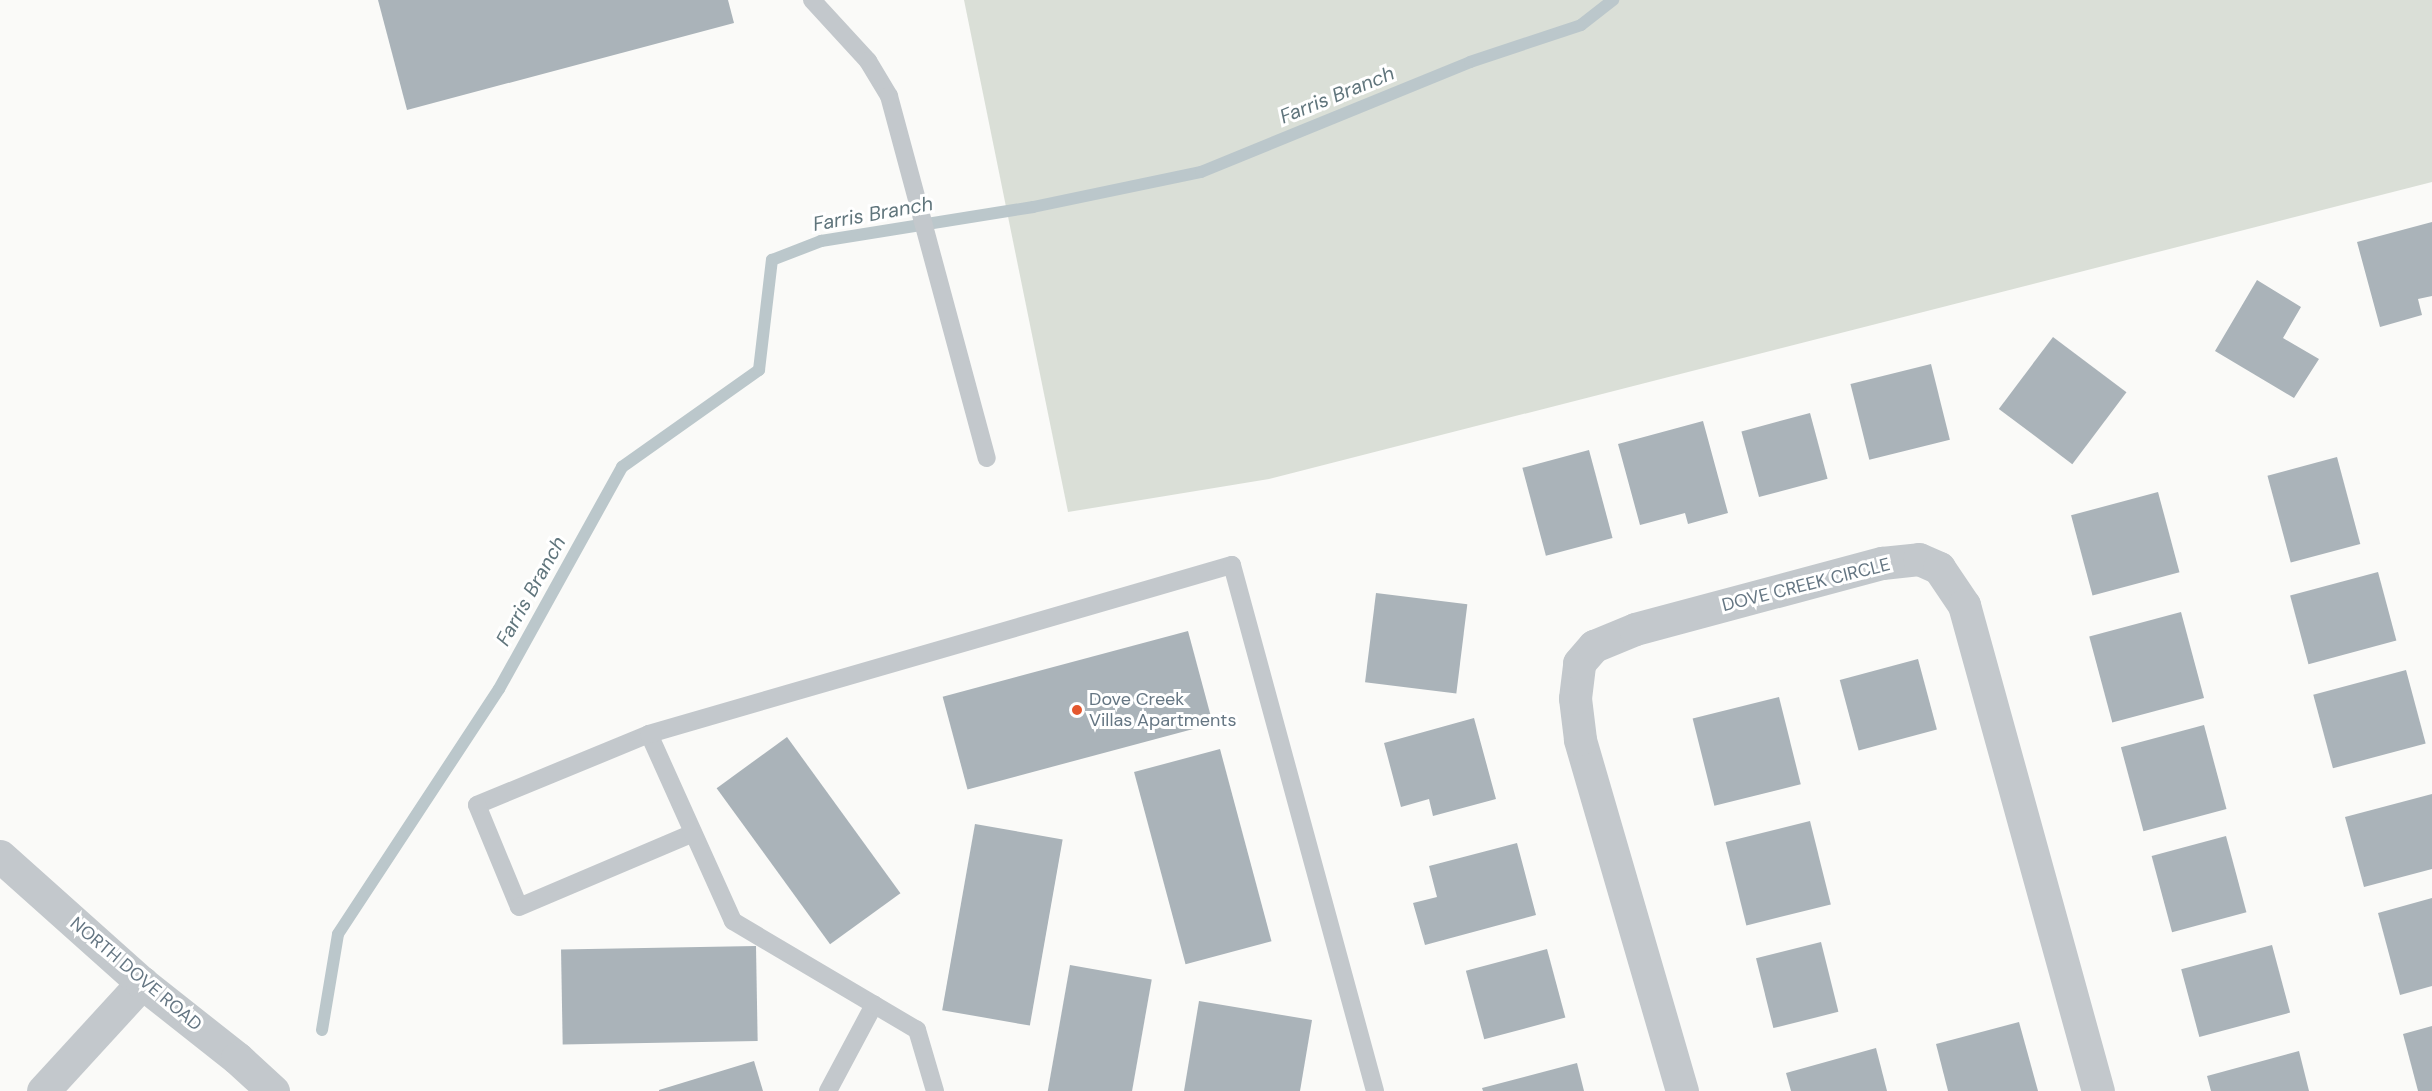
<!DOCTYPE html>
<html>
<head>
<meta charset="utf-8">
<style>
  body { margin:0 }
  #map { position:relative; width:2432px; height:1091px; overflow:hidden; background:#fafaf8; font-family:"DM Sans",sans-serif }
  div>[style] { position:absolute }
  .green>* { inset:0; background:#dadfd7 }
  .stream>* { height:12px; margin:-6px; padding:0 6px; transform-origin:6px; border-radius:6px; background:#bbc7cb }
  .building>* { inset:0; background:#aab3b9; transform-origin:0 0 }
  .service>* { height:18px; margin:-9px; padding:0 9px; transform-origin:9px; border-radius:9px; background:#c3c8cc }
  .minor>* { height:33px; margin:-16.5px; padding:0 16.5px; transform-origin:16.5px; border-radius:16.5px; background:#c3c8cc }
  .tertiary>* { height:33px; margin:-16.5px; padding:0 16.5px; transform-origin:16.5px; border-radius:16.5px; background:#c3c8cc }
  .dots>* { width:16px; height:16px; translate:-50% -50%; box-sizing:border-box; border:3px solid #fff; border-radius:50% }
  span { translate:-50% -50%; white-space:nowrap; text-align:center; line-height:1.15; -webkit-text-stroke:6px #fff; paint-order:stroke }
  .street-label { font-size:18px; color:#657683 }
  .poi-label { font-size:18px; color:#657683 }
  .left { translate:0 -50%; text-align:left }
  .water-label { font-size:20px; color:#60757c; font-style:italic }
</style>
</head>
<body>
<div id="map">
  <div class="green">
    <div style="clip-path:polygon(964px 0,2432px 0,2432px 182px,1269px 479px,1068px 512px)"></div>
  </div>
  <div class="stream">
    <div style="left:322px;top:1030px;width:97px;rotate:-80.5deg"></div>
    <div style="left:338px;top:934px;width:293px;rotate:-56.7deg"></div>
    <div style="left:499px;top:689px;width:254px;rotate:-61deg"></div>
    <div style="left:622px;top:467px;width:168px;rotate:-35.3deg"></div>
    <div style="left:759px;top:370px;width:111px;rotate:-83.3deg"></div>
    <div style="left:772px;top:260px;width:53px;rotate:-21.2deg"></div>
    <div style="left:821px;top:241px;width:215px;rotate:-9.1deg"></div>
    <div style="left:1033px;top:207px;width:172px;rotate:-11.8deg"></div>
    <div style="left:1201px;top:172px;width:291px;rotate:-22.2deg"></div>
    <div style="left:1470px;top:62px;width:117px;rotate:-18.4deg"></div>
    <div style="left:1581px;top:25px;width:41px;rotate:-38deg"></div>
  </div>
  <div class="building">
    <div style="clip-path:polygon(378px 0,728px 0,734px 23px,407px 110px)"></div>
    <div style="clip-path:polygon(2432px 222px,2432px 296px,2418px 299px,2422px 315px,2380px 327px,2357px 242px)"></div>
    <div style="clip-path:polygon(2257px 280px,2301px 307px,2283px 338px,2319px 359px,2294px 398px,2215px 351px)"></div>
    <div style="left:2053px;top:337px;width:92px;height:90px;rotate:37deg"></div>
    <div style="left:1931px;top:364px;width:78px;height:83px;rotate:76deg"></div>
    <div style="left:1810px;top:413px;width:68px;height:71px;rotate:75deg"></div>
    <div style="clip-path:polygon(1703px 421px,1728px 513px,1688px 524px,1685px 513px,1640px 525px,1618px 444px)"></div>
    <div style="left:1589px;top:450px;width:91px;height:69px;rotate:75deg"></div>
    <div style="left:2337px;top:457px;width:90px;height:72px;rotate:75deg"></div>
    <div style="left:2158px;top:492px;width:83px;height:90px;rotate:75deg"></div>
    <div style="left:2378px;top:572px;width:71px;height:91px;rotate:75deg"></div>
    <div style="left:1376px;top:593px;width:92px;height:90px;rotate:7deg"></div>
    <div style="left:2181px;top:612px;width:89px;height:95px;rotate:75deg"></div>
    <div style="left:1188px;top:631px;width:96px;height:254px;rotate:75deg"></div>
    <div style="left:1918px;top:659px;width:73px;height:81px;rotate:75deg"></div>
    <div style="left:2406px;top:670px;width:76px;height:96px;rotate:75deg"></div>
    <div style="left:1779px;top:697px;width:90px;height:89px;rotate:76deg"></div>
    <div style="clip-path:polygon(1474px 718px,1496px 799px,1433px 816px,1429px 799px,1401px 807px,1384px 743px)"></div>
    <div style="left:2204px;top:725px;width:87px;height:86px;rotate:75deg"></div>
    <div style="left:787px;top:737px;width:193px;height:87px;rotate:54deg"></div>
    <div style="left:1220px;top:749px;width:199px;height:89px;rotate:75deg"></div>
    <div style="clip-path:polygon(2432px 794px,2432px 869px,2364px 887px,2345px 817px)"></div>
    <div style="left:1810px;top:821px;width:86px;height:87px;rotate:76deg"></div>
    <div style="left:975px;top:824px;width:89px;height:189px;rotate:10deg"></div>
    <div style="left:2226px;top:836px;width:79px;height:77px;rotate:75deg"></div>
    <div style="clip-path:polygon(1517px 843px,1536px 915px,1425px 945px,1413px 903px,1437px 897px,1429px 866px)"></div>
    <div style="clip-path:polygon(2432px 898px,2432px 986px,2400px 995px,2378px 913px)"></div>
    <div style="left:1821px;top:942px;width:72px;height:67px;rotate:76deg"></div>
    <div style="left:2272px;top:945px;width:70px;height:94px;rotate:75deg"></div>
    <div style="left:756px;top:946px;width:95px;height:195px;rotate:89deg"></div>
    <div style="left:1547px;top:949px;width:71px;height:84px;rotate:75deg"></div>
    <div style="left:1070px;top:965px;width:83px;height:128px;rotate:10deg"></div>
    <div style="clip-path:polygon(1199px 1001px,1312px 1020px,1300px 1091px,1184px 1091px)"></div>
    <div style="clip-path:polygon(2019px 1022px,2038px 1091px,1948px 1091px,1936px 1044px)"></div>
    <div style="clip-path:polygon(2432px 1026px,2432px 1091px,2418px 1091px,2403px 1034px)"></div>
    <div style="clip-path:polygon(1876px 1048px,1887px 1091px,1791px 1091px,1786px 1073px)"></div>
    <div style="clip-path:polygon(2299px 1051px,2309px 1091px,2211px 1091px,2207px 1076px)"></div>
    <div style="clip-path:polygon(754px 1061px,763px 1091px,659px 1091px,659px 1090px)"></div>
    <div style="clip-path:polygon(1577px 1063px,1584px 1091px,1483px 1091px,1482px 1088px)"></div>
  </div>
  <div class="service">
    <div style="left:812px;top:0;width:83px;rotate:47.4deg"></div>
    <div style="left:868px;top:61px;width:41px;rotate:59deg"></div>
    <div style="left:889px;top:96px;width:375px;rotate:74.9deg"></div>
    <div style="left:649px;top:734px;width:186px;rotate:157.6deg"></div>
    <div style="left:477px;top:805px;width:110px;rotate:67.6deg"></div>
    <div style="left:519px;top:907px;width:189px;rotate:-23deg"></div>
    <div style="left:828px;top:1091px;width:98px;rotate:-61.9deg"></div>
    <div style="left:935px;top:1091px;width:64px;rotate:-106.4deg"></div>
    <div style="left:917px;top:1030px;width:214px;rotate:-149.4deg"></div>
    <div style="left:733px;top:921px;width:205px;rotate:-114.2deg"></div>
    <div style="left:649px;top:734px;width:607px;rotate:-16.17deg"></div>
    <div style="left:1232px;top:565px;width:545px;rotate:74.79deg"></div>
  </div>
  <div class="minor">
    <div style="left:43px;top:1091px;width:147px;rotate:-47.5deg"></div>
    <div style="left:1682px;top:1091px;width:366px;rotate:-106.2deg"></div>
    <div style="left:1580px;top:739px;width:41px;rotate:-97deg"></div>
    <div style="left:1575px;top:698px;width:35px;rotate:-83deg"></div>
    <div style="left:1579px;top:663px;width:23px;rotate:-49deg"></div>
    <div style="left:1594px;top:646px;width:44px;rotate:-22.5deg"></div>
    <div style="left:1635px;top:629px;width:256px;rotate:-15deg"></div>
    <div style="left:1882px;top:563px;width:37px;rotate:-6deg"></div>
    <div style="left:1919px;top:559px;width:22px;rotate:24deg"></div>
    <div style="left:1939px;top:568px;width:45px;rotate:56deg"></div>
    <div style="left:1964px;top:605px;width:504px;rotate:74.59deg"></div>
  </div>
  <div class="tertiary">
    <div style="left:0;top:856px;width:191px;rotate:41.8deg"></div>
    <div style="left:142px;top:983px;width:121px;rotate:38.3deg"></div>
    <div style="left:237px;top:1058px;width:49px;rotate:42.5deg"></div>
  </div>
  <div class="dots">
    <div style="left:1077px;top:710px;background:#e4572e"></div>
  </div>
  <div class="street-label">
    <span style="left:1806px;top:585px;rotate:-14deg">DOVE CREEK CIRCLE</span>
    <span style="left:136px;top:974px;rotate:40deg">NORTH DOVE ROAD</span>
  </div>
  <div class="poi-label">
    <span class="left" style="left:1089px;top:710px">Dove Creek<br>Villas Apartments</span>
  </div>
  <div class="water-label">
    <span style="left:1337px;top:95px;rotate:-22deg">Farris Branch</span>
    <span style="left:873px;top:214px;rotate:-10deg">Farris Branch</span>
    <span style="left:531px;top:591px;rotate:-61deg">Farris Branch</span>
  </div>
</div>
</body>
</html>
